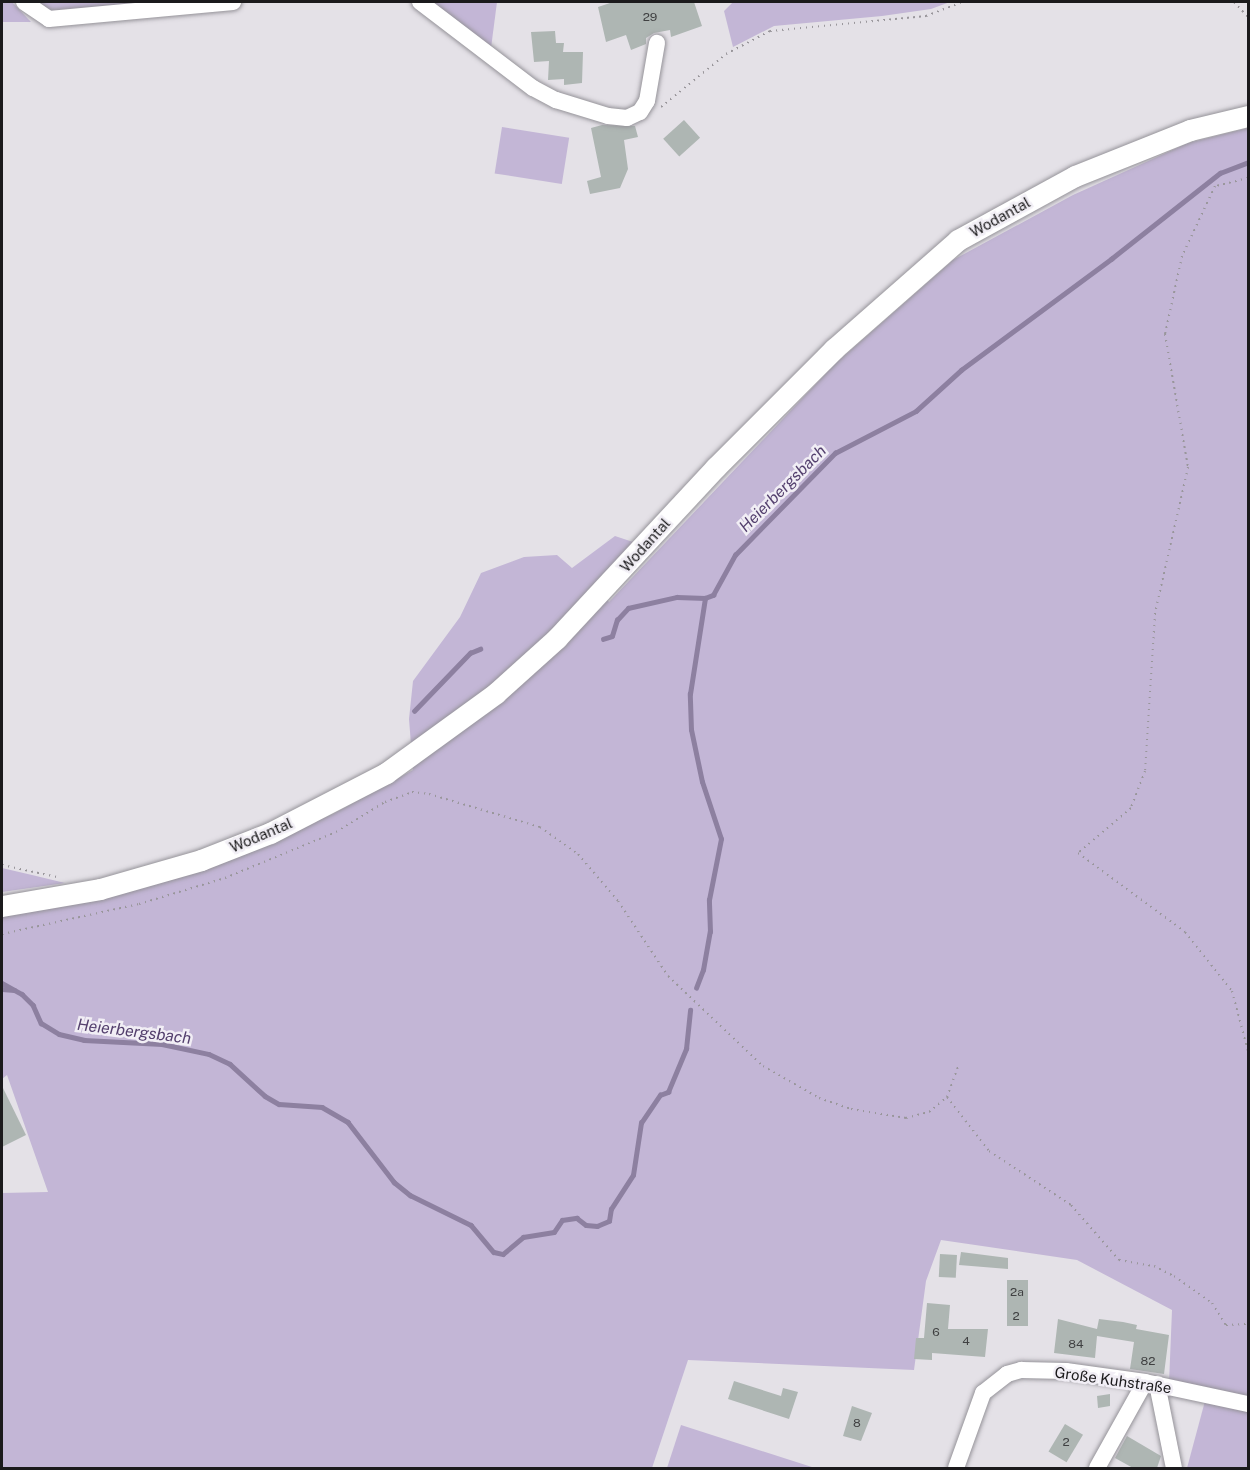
<!DOCTYPE html>
<html>
<head>
<meta charset="utf-8">
<style>
  body { margin:0 }
  #map { position:relative; width:1250px; height:1470px; overflow:hidden; background:#e4e1e7; font-family:"Public Sans",sans-serif }
  div>[style] { position:absolute }
  .green>* { inset:0; background:#c3b6d6; transform-origin:0 0 }
  .stream>* { height:4.5px; margin:-2.25px; padding:0 2.25px; transform-origin:2.25px; border-radius:2.25px; background:#8d80a0 }
  .building>* { inset:0; background:#aeb6b3; transform-origin:0 0 }
  .path>* { height:2px; margin-top:-1px; transform-origin:0; background:repeating-linear-gradient(90deg,#99969b 0 1.5px,transparent 0 6px) }
  .roads { filter:drop-shadow(0 0 2px #959399) drop-shadow(0 0 2px #959399) }
  .minor>* { height:16px; margin:-8px; padding:0 8px; transform-origin:8px; border-radius:8px; background:#fff }
  .major>* { height:21px; margin:-10.5px; padding:0 10.5px; transform-origin:10.5px; border-radius:10.5px; background:#fff }
  span { translate:-50% -50%; white-space:nowrap; text-align:center; line-height:1.15; -webkit-text-stroke:5px #f1eef5; paint-order:stroke }
  .number-label { font-size:12px; color:#404142 }
  .number-label span { -webkit-text-stroke-width:0 }
  .street-label { font-size:15px; color:#1b1a1c }
  .water-label { font-size:16px; color:#54406e; font-style:italic }
  .frame { position:absolute; inset:0; border:3px solid #1b1a1c; pointer-events:none }
</style>
</head>
<body>
<div id="map">
  <div class="green">
    <div style="clip-path:polygon(2px 2px,12px 2px,31px 22px,2px 22px)"></div>
    <div style="clip-path:polygon(31px 2px,191px 2px,49px 14px)"></div>
    <div style="clip-path:polygon(427px 2px,497px 2px,491px 48px)"></div>
    <div style="clip-path:polygon(733px 2px,950px 2px,931px 9px,882px 16px,774px 26px,733px 47px,724px 11px)"></div>
    <div style="left:502px;top:127px;width:68px;height:47px;rotate:9deg"></div>
    <div style="clip-path:polygon(1248px 128px,1248px 1401px,1169px 1383px,1172px 1310px,1077px 1260px,941px 1240px,926px 1281px,914px 1370px,688px 1360px,652px 1468px,2px 1468px,2px 1193px,48px 1192px,7px 1075px,2px 1079px,2px 917px,136px 887px,273px 839px,333px 814px,413px 770px,409px 719px,413px 681px,460px 617px,481px 573px,524px 557px,557px 555px,572px 568px,615px 536px,633px 542px,596px 587px,609px 602px,835px 364px,953px 260px,1073px 195px,1188px 143px)"></div>
    <div style="clip-path:polygon(2px 868px,32px 875px,65px 883px,2px 892px)"></div>
    <div style="clip-path:polygon(1205px 1401px,1248px 1408px,1248px 1468px,1187px 1468px)"></div>
    <div style="clip-path:polygon(681px 1425px,815px 1468px,667px 1468px)"></div>
  </div>
  <div class="stream">
    <div style="left:603px;top:639px;width:9px;rotate:-18deg"></div>
    <div style="left:612px;top:636px;width:17px;rotate:-73deg"></div>
    <div style="left:617px;top:620px;width:16px;rotate:-47deg"></div>
    <div style="left:628px;top:608px;width:50px;rotate:-12.7deg"></div>
    <div style="left:677px;top:597px;width:28px;rotate:2deg"></div>
    <div style="left:414px;top:711px;width:81px;rotate:-46deg"></div>
    <div style="left:470px;top:653px;width:11px;rotate:-22deg"></div>
    <div style="left:2px;top:983px;width:23px;rotate:29deg"></div>
    <div style="left:22px;top:994px;width:16px;rotate:45deg"></div>
    <div style="left:33px;top:1005px;width:20px;rotate:66deg"></div>
    <div style="left:41px;top:1023px;width:21px;rotate:31deg"></div>
    <div style="left:59px;top:1034px;width:26px;rotate:13deg"></div>
    <div style="left:84px;top:1040px;width:78px;rotate:2.9deg"></div>
    <div style="left:162px;top:1044px;width:48px;rotate:12deg"></div>
    <div style="left:209px;top:1054px;width:23px;rotate:25deg"></div>
    <div style="left:230px;top:1064px;width:47px;rotate:42.4deg"></div>
    <div style="left:265px;top:1096px;width:16px;rotate:30deg"></div>
    <div style="left:279px;top:1104px;width:43px;rotate:4deg"></div>
    <div style="left:322px;top:1107px;width:30px;rotate:30deg"></div>
    <div style="left:348px;top:1122px;width:76px;rotate:52.5deg"></div>
    <div style="left:394px;top:1182px;width:21px;rotate:39deg"></div>
    <div style="left:410px;top:1195px;width:68px;rotate:26.2deg"></div>
    <div style="left:471px;top:1225px;width:35px;rotate:50deg"></div>
    <div style="left:494px;top:1252px;width:9px;rotate:13deg"></div>
    <div style="left:503px;top:1254px;width:26px;rotate:-40deg"></div>
    <div style="left:523px;top:1237px;width:31px;rotate:-9deg"></div>
    <div style="left:554px;top:1232px;width:14px;rotate:-56deg"></div>
    <div style="left:562px;top:1220px;width:15px;rotate:-8deg"></div>
    <div style="left:577px;top:1218px;width:11px;rotate:38deg"></div>
    <div style="left:586px;top:1225px;width:11px;rotate:5deg"></div>
    <div style="left:597px;top:1226px;width:13px;rotate:-23deg"></div>
    <div style="left:609px;top:1221px;width:12px;rotate:-81deg"></div>
    <div style="left:611px;top:1209px;width:40px;rotate:-57.1deg"></div>
    <div style="left:633px;top:1175px;width:53px;rotate:-81.3deg"></div>
    <div style="left:641px;top:1123px;width:34px;rotate:-56deg"></div>
    <div style="left:660px;top:1095px;width:9px;rotate:-21deg"></div>
    <div style="left:668px;top:1092px;width:47px;rotate:-67.3deg"></div>
    <div style="left:686px;top:1049px;width:39px;rotate:-84deg"></div>
    <div style="left:696px;top:988px;width:19px;rotate:-69deg"></div>
    <div style="left:703px;top:970px;width:39px;rotate:-80deg"></div>
    <div style="left:710px;top:932px;width:32px;rotate:-92deg"></div>
    <div style="left:709px;top:900px;width:62px;rotate:-78.9deg"></div>
    <div style="left:721px;top:839px;width:60px;rotate:-108.4deg"></div>
    <div style="left:702px;top:782px;width:53px;rotate:-101.9deg"></div>
    <div style="left:691px;top:730px;width:36px;rotate:-92deg"></div>
    <div style="left:690px;top:694px;width:97px;rotate:-81.1deg"></div>
    <div style="left:705px;top:598px;width:9px;rotate:-21deg"></div>
    <div style="left:713px;top:595px;width:46px;rotate:-61.2deg"></div>
    <div style="left:735px;top:555px;width:143px;rotate:-45.6deg"></div>
    <div style="left:835px;top:453px;width:91px;rotate:-27.4deg"></div>
    <div style="left:916px;top:411px;width:61px;rotate:-42.3deg"></div>
    <div style="left:961px;top:370px;width:187px;rotate:-36.5deg"></div>
    <div style="left:1111px;top:259px;width:139px;rotate:-38.3deg"></div>
    <div style="left:1220px;top:173px;width:30px;rotate:-21deg"></div>
    <div style="left:2px;top:989px;width:12px;rotate:5deg"></div>
  </div>
  <div class="building">
    <div style="clip-path:polygon(613px 2px,694px 2px,702px 26px,671px 37px,670px 30px,654px 33px,646px 38px,646px 44px,631px 50px,626px 35px,606px 42px,598px 7px)"></div>
    <div style="clip-path:polygon(555px 31px,556px 43px,564px 43px,563px 52px,583px 52px,582px 83px,564px 85px,564px 79px,548px 80px,549px 61px,534px 62px,531px 32px)"></div>
    <div style="left:684px;top:120px;width:24px;height:28px;rotate:48deg"></div>
    <div style="clip-path:polygon(602px 125px,635px 126px,638px 137px,624px 140px,628px 169px,620px 188px,590px 194px,587px 181px,601px 177px,591px 128px)"></div>
    <div style="clip-path:polygon(2px 1086px,26px 1135px,2px 1147px)"></div>
    <div style="clip-path:polygon(961px 1252px,1008px 1258px,1008px 1269px,959px 1265px)"></div>
    <div style="left:940px;top:1254px;width:17px;height:23px;rotate:3deg"></div>
    <div style="left:1007px;top:1280px;width:21px;height:46px"></div>
    <div style="clip-path:polygon(927px 1303px,950px 1305px,948px 1329px,988px 1329px,985px 1357px,932px 1353px,932px 1360px,914px 1359px,916px 1338px,924px 1338px)"></div>
    <div style="clip-path:polygon(1058px 1319px,1097px 1329px,1099px 1319px,1123px 1322px,1137px 1325px,1136px 1329px,1169px 1335px,1164px 1374px,1130px 1369px,1134px 1342px,1097px 1336px,1095px 1358px,1054px 1353px)"></div>
    <div style="clip-path:polygon(734px 1381px,781px 1396px,783px 1388px,798px 1392px,789px 1419px,728px 1399px)"></div>
    <div style="clip-path:polygon(1110px 1394px,1110px 1406px,1098px 1408px,1097px 1396px)"></div>
    <div style="clip-path:polygon(852px 1406px,872px 1413px,861px 1441px,843px 1436px)"></div>
    <div style="left:1065px;top:1424px;width:21px;height:32px;rotate:31deg"></div>
    <div style="clip-path:polygon(1127px 1436px,1161px 1456px,1157px 1468px,1133px 1468px,1115px 1458px)"></div>
  </div>
  <div class="path">
    <div style="left:1234px;top:2px;width:21px;rotate:47deg"></div>
    <div style="left:661px;top:107px;width:84px;rotate:-39.2deg"></div>
    <div style="left:726px;top:54px;width:50px;rotate:-27.6deg"></div>
    <div style="left:770px;top:31px;width:157px;rotate:-5.5deg"></div>
    <div style="left:926px;top:16px;width:40px;rotate:-21deg"></div>
    <div style="left:1248px;top:178px;width:34px;rotate:166deg"></div>
    <div style="left:1215px;top:186px;width:77px;rotate:115.2deg"></div>
    <div style="left:1182px;top:256px;width:80px;rotate:102.3deg"></div>
    <div style="left:1165px;top:334px;width:135px;rotate:80.2deg"></div>
    <div style="left:1188px;top:467px;width:150px;rotate:102.7deg"></div>
    <div style="left:1155px;top:613px;width:158px;rotate:93.6deg"></div>
    <div style="left:1145px;top:771px;width:40px;rotate:111deg"></div>
    <div style="left:1131px;top:808px;width:70px;rotate:139.7deg"></div>
    <div style="left:1078px;top:853px;width:133px;rotate:36.4deg"></div>
    <div style="left:1185px;top:932px;width:75px;rotate:51.5deg"></div>
    <div style="left:1232px;top:991px;width:62px;rotate:75.1deg"></div>
    <div style="left:2px;top:865px;width:56px;rotate:12.3deg"></div>
    <div style="left:2px;top:934px;width:140px;rotate:-12.4deg"></div>
    <div style="left:139px;top:904px;width:90px;rotate:-16.8deg"></div>
    <div style="left:225px;top:878px;width:120px;rotate:-22.5deg"></div>
    <div style="left:336px;top:832px;width:57px;rotate:-31.5deg"></div>
    <div style="left:385px;top:802px;width:29px;rotate:-20deg"></div>
    <div style="left:412px;top:792px;width:17px;rotate:7deg"></div>
    <div style="left:429px;top:794px;width:116px;rotate:16.6deg"></div>
    <div style="left:540px;top:827px;width:47px;rotate:35.4deg"></div>
    <div style="left:578px;top:854px;width:62px;rotate:49.6deg"></div>
    <div style="left:618px;top:901px;width:90px;rotate:56.3deg"></div>
    <div style="left:668px;top:976px;width:131px;rotate:43.5deg"></div>
    <div style="left:763px;top:1066px;width:64px;rotate:29.7deg"></div>
    <div style="left:819px;top:1098px;width:34px;rotate:19deg"></div>
    <div style="left:851px;top:1109px;width:56px;rotate:9.3deg"></div>
    <div style="left:906px;top:1118px;width:24px;rotate:-15deg"></div>
    <div style="left:929px;top:1112px;width:23px;rotate:-40deg"></div>
    <div style="left:947px;top:1097px;width:33px;rotate:-70deg"></div>
    <div style="left:947px;top:1097px;width:68px;rotate:52.1deg"></div>
    <div style="left:989px;top:1151px;width:98px;rotate:33.4deg"></div>
    <div style="left:1071px;top:1205px;width:73px;rotate:48.9deg"></div>
    <div style="left:1119px;top:1260px;width:36px;rotate:10deg"></div>
    <div style="left:1154px;top:1266px;width:22px;rotate:27deg"></div>
    <div style="left:1174px;top:1276px;width:47px;rotate:35.4deg"></div>
    <div style="left:1212px;top:1303px;width:26px;rotate:58deg"></div>
    <div style="left:1226px;top:1325px;width:22px;rotate:-3deg"></div>
  </div>
  <div class="roads">
    <div class="minor">
      <div style="left:24px;top:2px;width:30px;rotate:34deg"></div>
      <div style="left:49px;top:19px;width:185px;rotate:-5.3deg"></div>
      <div style="left:420px;top:2px;width:142px;rotate:37.3deg"></div>
      <div style="left:533px;top:88px;width:26px;rotate:28deg"></div>
      <div style="left:556px;top:100px;width:54px;rotate:17.1deg"></div>
      <div style="left:608px;top:116px;width:19px;rotate:6deg"></div>
      <div style="left:627px;top:118px;width:14px;rotate:-25deg"></div>
      <div style="left:640px;top:112px;width:13px;rotate:-58deg"></div>
      <div style="left:647px;top:101px;width:59px;rotate:-80.2deg"></div>
      <div style="left:1157px;top:1384px;width:86px;rotate:78.6deg"></div>
      <div style="left:956px;top:1468px;width:80px;rotate:-70.2deg"></div>
      <div style="left:983px;top:1393px;width:31px;rotate:-38deg"></div>
      <div style="left:1007px;top:1374px;width:15px;rotate:-16deg"></div>
      <div style="left:1021px;top:1370px;width:45px;rotate:1.3deg"></div>
      <div style="left:1066px;top:1371px;width:80px;rotate:7.9deg"></div>
      <div style="left:1145px;top:1382px;width:105px;rotate:12.1deg"></div>
      <div style="left:1097px;top:1468px;width:98px;rotate:-60.8deg"></div>
    </div>
    <div class="major">
      <div style="left:2px;top:906px;width:99px;rotate:-9.8deg"></div>
      <div style="left:100px;top:889px;width:105px;rotate:-16deg"></div>
      <div style="left:201px;top:860px;width:74px;rotate:-21.4deg"></div>
      <div style="left:270px;top:833px;width:131px;rotate:-27.3deg"></div>
      <div style="left:386px;top:773px;width:136px;rotate:-36deg"></div>
      <div style="left:496px;top:693px;width:82px;rotate:-42deg"></div>
      <div style="left:557px;top:638px;width:233px;rotate:-47.1deg"></div>
      <div style="left:716px;top:467px;width:167px;rotate:-45deg"></div>
      <div style="left:834px;top:349px;width:165px;rotate:-41.3deg"></div>
      <div style="left:958px;top:240px;width:133px;rotate:-28.7deg"></div>
      <div style="left:1075px;top:176px;width:124px;rotate:-21.8deg"></div>
      <div style="left:1190px;top:130px;width:60px;rotate:-13.6deg"></div>
    </div>
  </div>
  <div class="number-label">
    <span style="left:650px;top:18px">29</span>
    <span style="left:1017px;top:1293px">2a</span>
    <span style="left:1016px;top:1317px">2</span>
    <span style="left:936px;top:1333px">6</span>
    <span style="left:966px;top:1342px">4</span>
    <span style="left:1076px;top:1345px">84</span>
    <span style="left:1148px;top:1362px">82</span>
    <span style="left:857px;top:1424px">8</span>
    <span style="left:1066px;top:1443px">2</span>
  </div>
  <div class="street-label">
    <span style="left:1000px;top:217px;rotate:-29deg">Wodantal</span>
    <span style="left:645px;top:545px;rotate:-48deg">Wodantal</span>
    <span style="left:261px;top:835px;rotate:-23deg">Wodantal</span>
    <span style="left:1113px;top:1380px;rotate:8deg">Große Kuhstraße</span>
  </div>
  <div class="water-label">
    <span style="left:783px;top:489px;rotate:-45deg">Heierbergsbach</span>
    <span style="left:134px;top:1032px;rotate:7deg">Heierbergsbach</span>
  </div>
  <div class="frame"></div>
</div>
</body>
</html>
